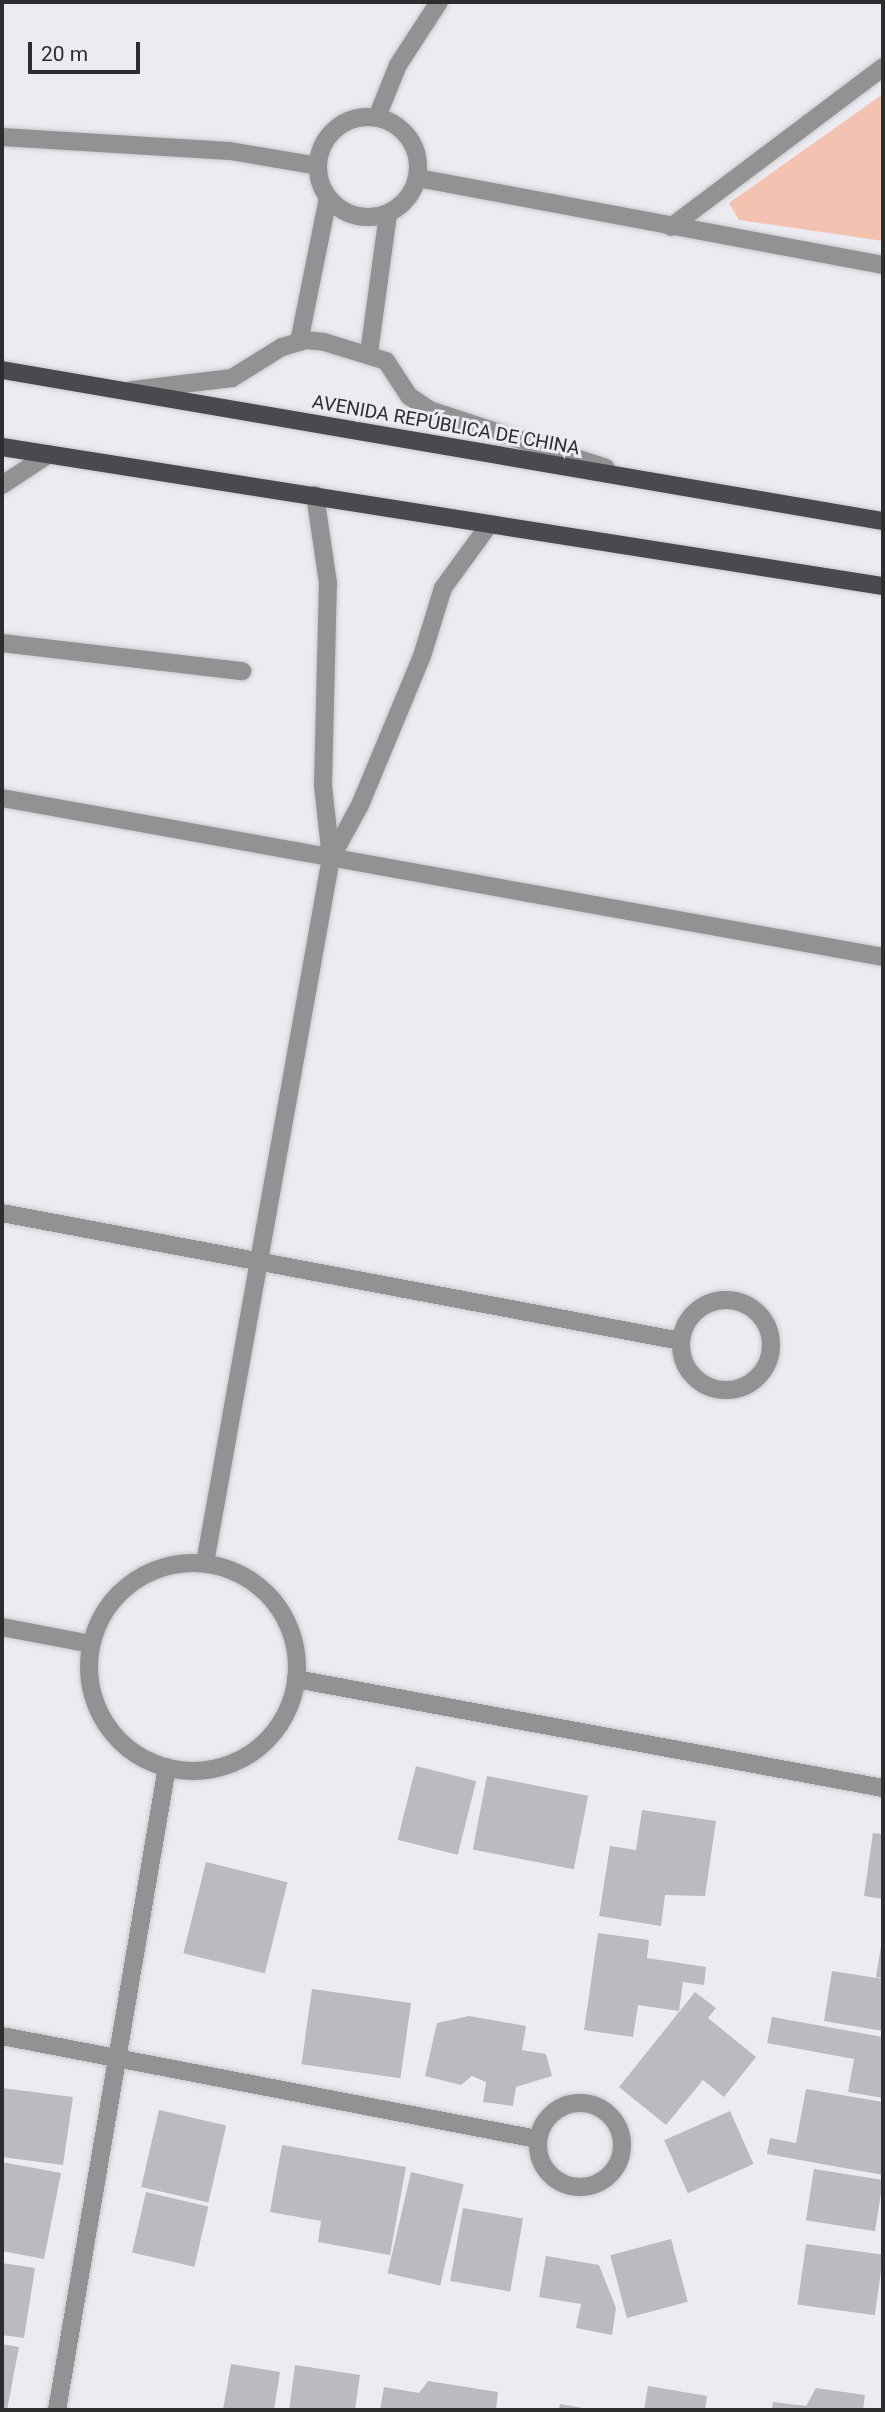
<!DOCTYPE html>
<html>
<head>
<meta charset="utf-8">
<style>
  body { margin:0 }
  #map { position:relative; width:885px; height:2412px; overflow:hidden; background:#ebebf1; font-family:Roboto,sans-serif }
  div>[style] { position:absolute }
  .green>* { inset:0; background:#f4c2b0 }
  .building>* { inset:0; background:#babac0; transform-origin:0 0 }
  .roads { filter:drop-shadow(0 0 2px #c9c9ce) drop-shadow(0 0 2px #c9c9ce) }
  .minor>* { height:18px; margin:-9px; padding:0 9px; transform-origin:9px; border-radius:9px; background:#929294 }
  .minor>.ring { margin:-9px; padding:0; box-sizing:content-box; background:none; border:18px solid #929294; border-radius:50% }
  .major>* { height:18px; margin:-9px; padding:0 9px; transform-origin:9px; border-radius:9px; background:#494a4e }
  span { translate:-50% -50%; white-space:nowrap; text-align:center; line-height:1.15; -webkit-text-stroke:6px #ebebf1; paint-order:stroke }
  .street-label { font-size:19px; color:#2c2d2f }
  .frame { position:absolute; inset:0; border:4px solid #2c2d2f; pointer-events:none }
  .scale { position:absolute; left:28px; top:42px; width:112px; height:32px; box-sizing:border-box; border:4px solid #2c2d2f; border-top:0; padding-left:9px; font-size:21px; line-height:24px; white-space:nowrap; color:#2c2d2f; -webkit-text-stroke:5px #ebebf1; paint-order:stroke }
</style>
</head>
<body>
<div id="map">
  <div class="green">
    <div style="clip-path:polygon(883px 94px,883px 241px,739px 220px,729px 203px)"></div>
  </div>
  <div class="building">
    <div style="left:416px;top:1766px;width:62px;height:76px;rotate:14deg"></div>
    <div style="left:487px;top:1776px;width:103px;height:75px;rotate:11deg"></div>
    <div style="clip-path:polygon(642px 1810px,716px 1821px,705px 1896px,665px 1895px,661px 1926px,599px 1916px,610px 1846px,636px 1850px)"></div>
    <div style="clip-path:polygon(873px 1833px,883px 1834px,883px 1899px,864px 1896px)"></div>
    <div style="left:206px;top:1862px;width:84px;height:94px;rotate:14deg"></div>
    <div style="clip-path:polygon(598px 1933px,649px 1940px,647px 1958px,706px 1967px,704px 1985px,683px 1982px,679px 2011px,638px 2005px,633px 2037px,584px 2030px)"></div>
    <div style="clip-path:polygon(883px 1934px,883px 1978px,876px 1977px)"></div>
    <div style="clip-path:polygon(832px 1971px,883px 1979px,883px 2031px,824px 2021px)"></div>
    <div style="left:312px;top:1989px;width:100px;height:76px;rotate:8deg"></div>
    <div style="clip-path:polygon(695px 1992px,716px 2008px,708px 2018px,756px 2057px,724px 2097px,703px 2080px,666px 2125px,619px 2087px)"></div>
    <div style="clip-path:polygon(469px 2016px,526px 2026px,522px 2050px,546px 2054px,552px 2076px,516px 2087px,513px 2106px,483px 2102px,486px 2082px,472px 2076px,461px 2085px,425px 2076px,437px 2023px)"></div>
    <div style="clip-path:polygon(772px 2017px,883px 2037px,883px 2098px,848px 2092px,854px 2059px,767px 2043px)"></div>
    <div style="clip-path:polygon(2px 2088px,73px 2097px,63px 2165px,2px 2157px)"></div>
    <div style="clip-path:polygon(806px 2089px,883px 2102px,883px 2175px,767px 2154px,770px 2138px,796px 2143px)"></div>
    <div style="left:159px;top:2110px;width:69px;height:79px;rotate:13deg"></div>
    <div style="left:730px;top:2111px;width:58px;height:72px;rotate:66deg"></div>
    <div style="clip-path:polygon(282px 2145px,406px 2167px,390px 2255px,318px 2242px,321px 2221px,270px 2212px)"></div>
    <div style="clip-path:polygon(2px 2162px,61px 2173px,44px 2259px,2px 2251px)"></div>
    <div style="left:814px;top:2169px;width:70px;height:52px;rotate:9deg"></div>
    <div style="left:411px;top:2172px;width:54px;height:104px;rotate:13deg"></div>
    <div style="left:146px;top:2192px;width:64px;height:62px;rotate:13deg"></div>
    <div style="left:463px;top:2208px;width:61px;height:74px;rotate:10deg"></div>
    <div style="left:671px;top:2239px;width:65px;height:63px;rotate:75deg"></div>
    <div style="left:806px;top:2244px;width:78px;height:61px;rotate:8deg"></div>
    <div style="clip-path:polygon(546px 2256px,599px 2265px,616px 2308px,612px 2335px,576px 2328px,581px 2304px,539px 2297px)"></div>
    <div style="clip-path:polygon(2px 2263px,35px 2268px,24px 2338px,2px 2335px)"></div>
    <div style="clip-path:polygon(2px 2344px,19px 2347px,7px 2410px,2px 2410px)"></div>
    <div style="clip-path:polygon(231px 2364px,280px 2372px,274px 2410px,223px 2410px)"></div>
    <div style="clip-path:polygon(295px 2365px,360px 2375px,355px 2410px,289px 2410px)"></div>
    <div style="clip-path:polygon(428px 2381px,498px 2392px,496px 2410px,380px 2410px,384px 2387px,419px 2393px)"></div>
    <div style="clip-path:polygon(648px 2386px,707px 2396px,705px 2410px,644px 2410px)"></div>
    <div style="clip-path:polygon(816px 2388px,865px 2395px,863px 2410px,772px 2410px,773px 2402px,806px 2406px)"></div>
    <div style="clip-path:polygon(560px 2404px,588px 2409px,588px 2410px,559px 2410px)"></div>
  </div>
  <div class="roads">
    <div class="minor">
      <div class="ring" style="left:318px;top:117px;width:82px;height:82px"></div>
      <div style="left:377px;top:117px;width:56px;rotate:-68deg"></div>
      <div style="left:398px;top:65px;width:75px;rotate:-56.9deg"></div>
      <div style="left:2px;top:137px;width:228px;rotate:3.5deg"></div>
      <div style="left:230px;top:151px;width:89px;rotate:9.7deg"></div>
      <div style="left:418px;top:178px;width:473px;rotate:10.6deg"></div>
      <div style="left:671px;top:227px;width:266px;rotate:-37deg"></div>
      <div style="left:299px;top:342px;width:147px;rotate:-78.6deg"></div>
      <div style="left:369px;top:353px;width:140px;rotate:-82.2deg"></div>
      <div style="left:132px;top:390px;width:101px;rotate:-6.8deg"></div>
      <div style="left:232px;top:378px;width:59px;rotate:-31.8deg"></div>
      <div style="left:282px;top:347px;width:25px;rotate:-16deg"></div>
      <div style="left:306px;top:340px;width:18px;rotate:6deg"></div>
      <div style="left:324px;top:342px;width:65px;rotate:17deg"></div>
      <div style="left:386px;top:361px;width:42px;rotate:56.7deg"></div>
      <div style="left:409px;top:396px;width:25px;rotate:34deg"></div>
      <div style="left:430px;top:410px;width:185px;rotate:18.2deg"></div>
      <div style="left:2px;top:485px;width:56px;rotate:-33.4deg"></div>
      <div style="left:2px;top:643px;width:242px;rotate:6.7deg"></div>
      <div style="left:2px;top:798px;width:895px;rotate:10.23deg"></div>
      <div style="left:331px;top:858px;width:60px;rotate:-61.3deg"></div>
      <div style="left:360px;top:805px;width:161px;rotate:-67.4deg"></div>
      <div style="left:422px;top:656px;width:71px;rotate:-72.8deg"></div>
      <div style="left:443px;top:588px;width:78px;rotate:-53.9deg"></div>
      <div style="left:2px;top:1213px;width:691px;rotate:10.68deg"></div>
      <div class="ring" style="left:681px;top:1300px;width:72px;height:72px"></div>
      <div style="left:205px;top:1563px;width:716px;rotate:-79.87deg"></div>
      <div style="left:331px;top:858px;width:73px;rotate:-96.3deg"></div>
      <div style="left:323px;top:785px;width:202px;rotate:-88.6deg"></div>
      <div style="left:328px;top:583px;width:89px;rotate:-98.4deg"></div>
      <div class="ring" style="left:89px;top:1563px;width:190px;height:190px"></div>
      <div style="left:2px;top:1627px;width:91px;rotate:10.8deg"></div>
      <div style="left:296px;top:1679px;width:597px;rotate:10.52deg"></div>
      <div style="left:2px;top:2036px;width:545px;rotate:10.9deg"></div>
      <div class="ring" style="left:538px;top:2103px;width:66px;height:66px"></div>
      <div style="left:57px;top:2410px;width:652px;rotate:-80.29deg"></div>
    </div>
    <div class="major">
      <div style="left:2px;top:370px;width:894px;rotate:9.73deg"></div>
      <div style="left:2px;top:447px;width:892px;rotate:8.97deg"></div>
    </div>
  </div>
  <div class="street-label">
    <span style="left:446px;top:425px;rotate:10deg">AVENIDA REPÚBLICA DE CHINA</span>
  </div>
  <div class="frame"></div>
  <div class="scale">20 m</div>
</div>
</body>
</html>
